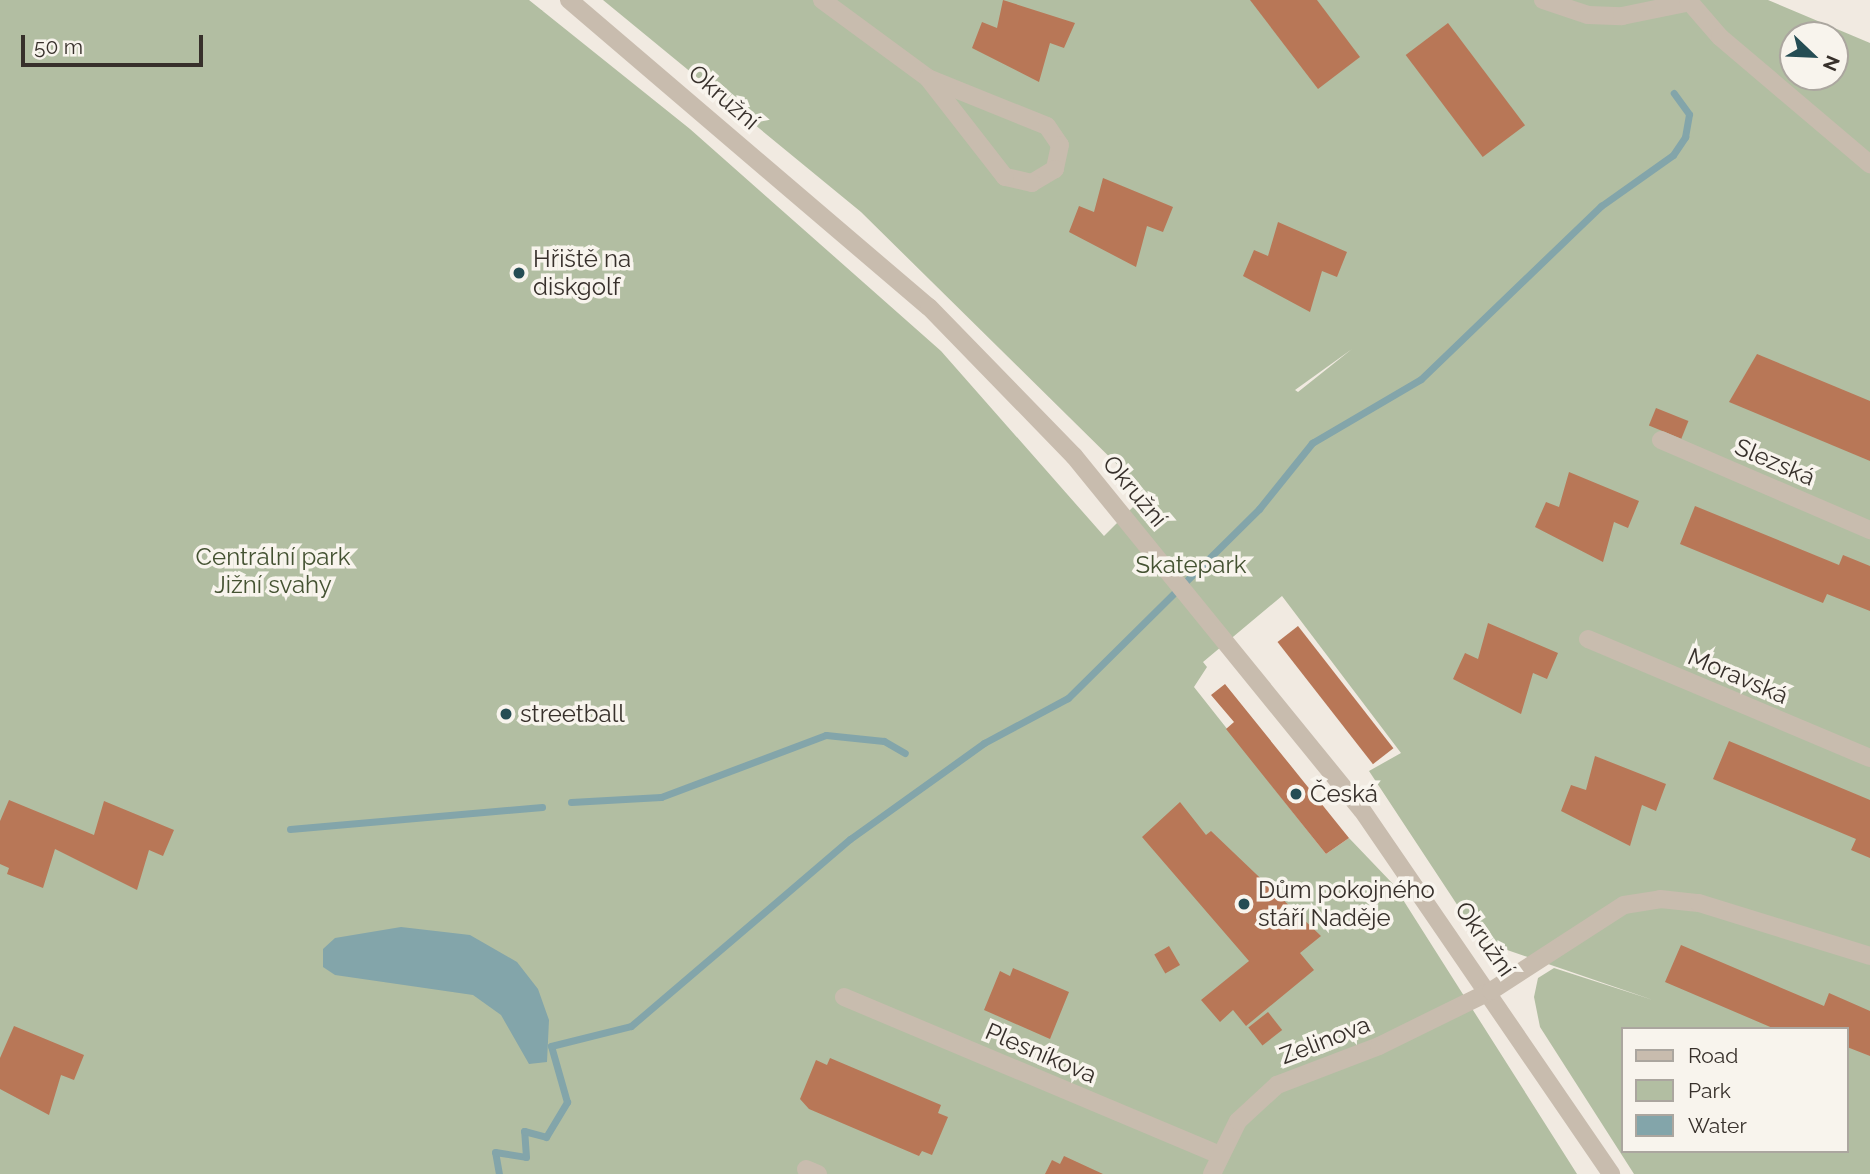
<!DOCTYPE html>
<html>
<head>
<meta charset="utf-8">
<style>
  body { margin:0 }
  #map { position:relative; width:1870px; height:1174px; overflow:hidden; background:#f1eae1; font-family:Raleway,sans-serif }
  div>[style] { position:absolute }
  .green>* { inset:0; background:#b2bea2 }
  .water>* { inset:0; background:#83a5aa }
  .stream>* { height:7px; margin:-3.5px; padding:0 3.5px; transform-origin:3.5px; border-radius:3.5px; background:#83a5aa }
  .building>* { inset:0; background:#b87757; transform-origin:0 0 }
  .minor>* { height:18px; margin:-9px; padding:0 9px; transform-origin:9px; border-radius:9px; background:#c8bcae }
  .dots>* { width:19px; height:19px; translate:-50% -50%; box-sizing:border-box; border:4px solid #f8f4ed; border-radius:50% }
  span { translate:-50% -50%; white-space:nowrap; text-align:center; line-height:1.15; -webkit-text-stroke:7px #f8f4ed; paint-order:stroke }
  .street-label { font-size:24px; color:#37302b }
  .poi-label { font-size:24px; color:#37302b }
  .left { translate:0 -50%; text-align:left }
  .park-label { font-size:24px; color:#445232 }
  .legend { position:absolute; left:1621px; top:1027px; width:228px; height:126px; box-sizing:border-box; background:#f8f4ed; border:2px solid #aba69f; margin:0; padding:9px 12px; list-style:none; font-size:21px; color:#37302b }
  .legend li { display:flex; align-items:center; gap:14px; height:35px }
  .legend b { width:35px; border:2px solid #aba69f }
  .north { position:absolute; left:1779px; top:21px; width:70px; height:70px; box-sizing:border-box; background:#f8f4ed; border:2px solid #aba69f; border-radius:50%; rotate:113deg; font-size:19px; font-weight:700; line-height:28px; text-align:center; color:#37302b }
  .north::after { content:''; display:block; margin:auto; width:24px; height:32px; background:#254d54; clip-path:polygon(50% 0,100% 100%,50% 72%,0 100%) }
  .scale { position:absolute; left:21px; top:35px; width:182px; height:32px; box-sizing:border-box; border:4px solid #37302b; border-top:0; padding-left:9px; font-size:21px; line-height:24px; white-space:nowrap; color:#37302b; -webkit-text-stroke:5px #f8f4ed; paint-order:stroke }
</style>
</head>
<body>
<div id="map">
  <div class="green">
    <div style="clip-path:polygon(evenodd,0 0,529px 0,690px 129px,941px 351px,1104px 536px,1139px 501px,1141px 488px,861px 212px,603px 0,1768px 0,1870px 43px,1870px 1174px,1634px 1174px,1540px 1027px,1534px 997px,1538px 978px,1554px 968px,1653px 1000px,1481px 941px,1369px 771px,1401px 753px,1282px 596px,1203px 662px,1207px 667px,1194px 687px,1326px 854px,1349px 838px,1393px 884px,1577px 1174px,0 1174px,0 0,1793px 35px,1835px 35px,1835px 77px,1793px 77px,1793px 35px,0 0,1352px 349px,1298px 392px,1295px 390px,1352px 349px,0 0,1623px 1029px,1847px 1029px,1847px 1151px,1623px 1151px,1623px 1029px)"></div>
  </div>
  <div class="water">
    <div style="clip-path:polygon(401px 927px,470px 935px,517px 962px,538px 989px,549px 1020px,547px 1062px,529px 1064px,501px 1015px,473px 995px,335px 975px,323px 967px,323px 949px,335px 938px)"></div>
  </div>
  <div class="stream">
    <div style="left:571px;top:802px;width:90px;rotate:-3.2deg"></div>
    <div style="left:661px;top:797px;width:176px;rotate:-20.6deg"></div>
    <div style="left:826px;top:735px;width:58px;rotate:5.9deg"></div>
    <div style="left:884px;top:741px;width:24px;rotate:30deg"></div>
    <div style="left:290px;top:829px;width:253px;rotate:-5deg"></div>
    <div style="left:499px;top:1174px;width:22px;rotate:-100deg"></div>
    <div style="left:495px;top:1152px;width:31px;rotate:9deg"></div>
    <div style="left:526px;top:1157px;width:26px;rotate:-94deg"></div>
    <div style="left:524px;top:1131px;width:23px;rotate:15deg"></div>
    <div style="left:546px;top:1137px;width:41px;rotate:-59deg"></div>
    <div style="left:567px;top:1102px;width:58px;rotate:-105.9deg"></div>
    <div style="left:551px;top:1046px;width:82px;rotate:-14deg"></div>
    <div style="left:631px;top:1026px;width:288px;rotate:-40.5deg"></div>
    <div style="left:850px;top:839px;width:165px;rotate:-35.6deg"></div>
    <div style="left:984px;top:743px;width:95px;rotate:-28.2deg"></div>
    <div style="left:1068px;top:698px;width:269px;rotate:-44.7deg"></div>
    <div style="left:1259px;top:509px;width:85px;rotate:-51.2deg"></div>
    <div style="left:1312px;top:443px;width:126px;rotate:-30.4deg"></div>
    <div style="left:1421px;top:379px;width:250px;rotate:-43.9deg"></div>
    <div style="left:1601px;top:206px;width:88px;rotate:-35.3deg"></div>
    <div style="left:1673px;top:155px;width:22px;rotate:-56deg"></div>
    <div style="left:1685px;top:137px;width:23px;rotate:-80deg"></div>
    <div style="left:1689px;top:114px;width:26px;rotate:-126deg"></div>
  </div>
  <div class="building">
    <div style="clip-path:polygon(1003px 0,1075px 23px,1064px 48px,1050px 43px,1039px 82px,972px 48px,982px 22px,997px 28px)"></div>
    <div style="clip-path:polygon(1250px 0,1317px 0,1360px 57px,1318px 89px)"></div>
    <div style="left:1448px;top:23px;width:128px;height:53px;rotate:53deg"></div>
    <div style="clip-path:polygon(1103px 178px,1173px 207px,1163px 232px,1147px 226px,1136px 267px,1069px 232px,1079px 206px,1094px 212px)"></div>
    <div style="clip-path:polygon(1278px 222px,1347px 252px,1337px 277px,1322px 271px,1310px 312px,1243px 276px,1254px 250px,1268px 256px)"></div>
    <div style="clip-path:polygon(1757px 354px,1870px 401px,1870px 461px,1729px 402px)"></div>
    <div style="left:1656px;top:408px;width:35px;height:19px;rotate:22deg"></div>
    <div style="clip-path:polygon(1569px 472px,1639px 501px,1628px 528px,1614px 522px,1603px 562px,1535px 527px,1546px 502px,1559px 507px)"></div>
    <div style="clip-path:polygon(1695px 506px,1839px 565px,1843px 555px,1870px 566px,1870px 611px,1827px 594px,1823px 603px,1680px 544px)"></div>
    <div style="clip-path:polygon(1488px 623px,1558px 653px,1547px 679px,1533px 673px,1521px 714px,1453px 679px,1465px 653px,1478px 659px)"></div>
    <div style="left:1298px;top:626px;width:155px;height:26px;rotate:52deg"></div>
    <div style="clip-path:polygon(1225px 684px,1349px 838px,1326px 854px,1226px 729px,1234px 722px,1211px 695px)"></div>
    <div style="clip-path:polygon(1729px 741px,1870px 800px,1870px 858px,1851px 850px,1856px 839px,1713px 779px)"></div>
    <div style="clip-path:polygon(1595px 756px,1666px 784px,1656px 811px,1642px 805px,1630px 846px,1561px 811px,1571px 785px,1586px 790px)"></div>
    <div style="clip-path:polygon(9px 800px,94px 835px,104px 801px,174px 830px,163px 856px,149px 850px,137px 890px,55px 849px,43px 888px,7px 874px,9px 868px,0 864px,0 821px)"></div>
    <div style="clip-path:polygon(1180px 802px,1206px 835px,1211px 831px,1321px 936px,1300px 953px,1314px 970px,1246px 1026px,1233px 1010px,1220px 1022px,1201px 1000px,1249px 961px,1142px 837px)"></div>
    <div style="clip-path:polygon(1681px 945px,1824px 1006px,1829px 993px,1870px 1011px,1870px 1056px,1847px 1047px,1847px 1029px,1775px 1029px,1665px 982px)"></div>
    <div style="left:1169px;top:946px;width:22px;height:17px;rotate:60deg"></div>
    <div style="clip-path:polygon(1013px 968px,1069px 992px,1050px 1039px,984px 1010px,1000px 971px,1010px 976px)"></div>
    <div style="left:1268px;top:1012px;width:23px;height:25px;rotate:52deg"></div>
    <div style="clip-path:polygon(14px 1026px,84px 1055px,74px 1080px,61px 1075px,49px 1115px,0 1089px,0 1058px)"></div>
    <div style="clip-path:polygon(830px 1058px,941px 1105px,938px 1113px,948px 1117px,932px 1155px,922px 1151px,919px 1156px,809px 1109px,800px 1099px,816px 1060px,827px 1065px)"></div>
    <div style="clip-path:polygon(1064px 1156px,1103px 1174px,1045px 1174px,1052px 1160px,1060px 1164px)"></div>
  </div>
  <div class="minor">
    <div style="left:569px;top:0;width:473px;rotate:40.5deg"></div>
    <div style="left:929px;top:307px;width:208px;rotate:45.8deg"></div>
    <div style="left:1074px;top:456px;width:456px;rotate:50.9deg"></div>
    <div style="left:1362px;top:810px;width:441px;rotate:55.6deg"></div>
    <div style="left:822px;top:0;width:132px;rotate:36.3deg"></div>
    <div style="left:928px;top:78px;width:128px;rotate:22deg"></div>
    <div style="left:1047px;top:126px;width:23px;rotate:56deg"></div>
    <div style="left:1060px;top:145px;width:25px;rotate:102deg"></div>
    <div style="left:1055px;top:169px;width:27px;rotate:149deg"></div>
    <div style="left:1032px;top:183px;width:28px;rotate:-167deg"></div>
    <div style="left:1005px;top:177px;width:125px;rotate:-127.9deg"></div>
    <div style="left:1543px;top:0;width:47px;rotate:18.4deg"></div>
    <div style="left:1588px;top:15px;width:34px;rotate:2deg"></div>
    <div style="left:1622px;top:16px;width:69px;rotate:-11.6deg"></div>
    <div style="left:1688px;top:0;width:49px;rotate:49.1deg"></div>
    <div style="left:1720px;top:37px;width:197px;rotate:40.3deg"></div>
    <div style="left:1661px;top:440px;width:228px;rotate:23.3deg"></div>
    <div style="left:1588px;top:639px;width:306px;rotate:22.9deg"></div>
    <div style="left:844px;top:997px;width:406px;rotate:22.8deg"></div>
    <div style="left:806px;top:1169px;width:13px;rotate:23deg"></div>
    <div style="left:1212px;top:1174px;width:59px;rotate:-63.9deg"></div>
    <div style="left:1238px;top:1121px;width:53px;rotate:-42.7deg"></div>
    <div style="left:1277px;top:1085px;width:109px;rotate:-20.9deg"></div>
    <div style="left:1379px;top:1046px;width:125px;rotate:-26.2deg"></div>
    <div style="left:1491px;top:991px;width:158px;rotate:-32.9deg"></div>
    <div style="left:1624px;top:905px;width:36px;rotate:-9deg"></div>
    <div style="left:1660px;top:899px;width:39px;rotate:6deg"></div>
    <div style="left:1699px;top:903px;width:179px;rotate:17.2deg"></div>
  </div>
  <div class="dots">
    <div style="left:519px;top:273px;background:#254d54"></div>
    <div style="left:506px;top:714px;background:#254d54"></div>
    <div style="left:1296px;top:794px;background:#254d54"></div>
    <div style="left:1244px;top:904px;background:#254d54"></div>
  </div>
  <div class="street-label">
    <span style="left:724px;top:97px;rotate:41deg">Okružní</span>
    <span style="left:1775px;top:462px;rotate:23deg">Slezská</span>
    <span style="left:1135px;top:491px;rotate:50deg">Okružní</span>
    <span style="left:1738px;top:676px;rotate:23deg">Moravská</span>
    <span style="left:1485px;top:939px;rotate:55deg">Okružní</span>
    <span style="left:1325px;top:1040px;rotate:-21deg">Zelinova</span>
    <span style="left:1041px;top:1053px;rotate:23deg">Plesníkova</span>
  </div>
  <div class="poi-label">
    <span class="left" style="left:533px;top:273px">Hřiště na<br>diskgolf</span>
    <span class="left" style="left:520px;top:714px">streetball</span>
    <span class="left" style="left:1310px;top:794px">Česká</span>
    <span class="left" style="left:1258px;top:904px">Dům pokojného<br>stáří Naděje</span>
  </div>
  <div class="park-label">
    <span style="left:273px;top:571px">Centrální park<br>Jižní svahy</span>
    <span style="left:1191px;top:565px">Skatepark</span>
  </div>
  <ul class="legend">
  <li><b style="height:9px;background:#c8bcae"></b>Road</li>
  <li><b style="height:19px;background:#b2bea2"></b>Park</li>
  <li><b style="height:19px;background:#83a5aa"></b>Water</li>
  </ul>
  <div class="north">N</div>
  <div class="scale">50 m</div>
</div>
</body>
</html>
